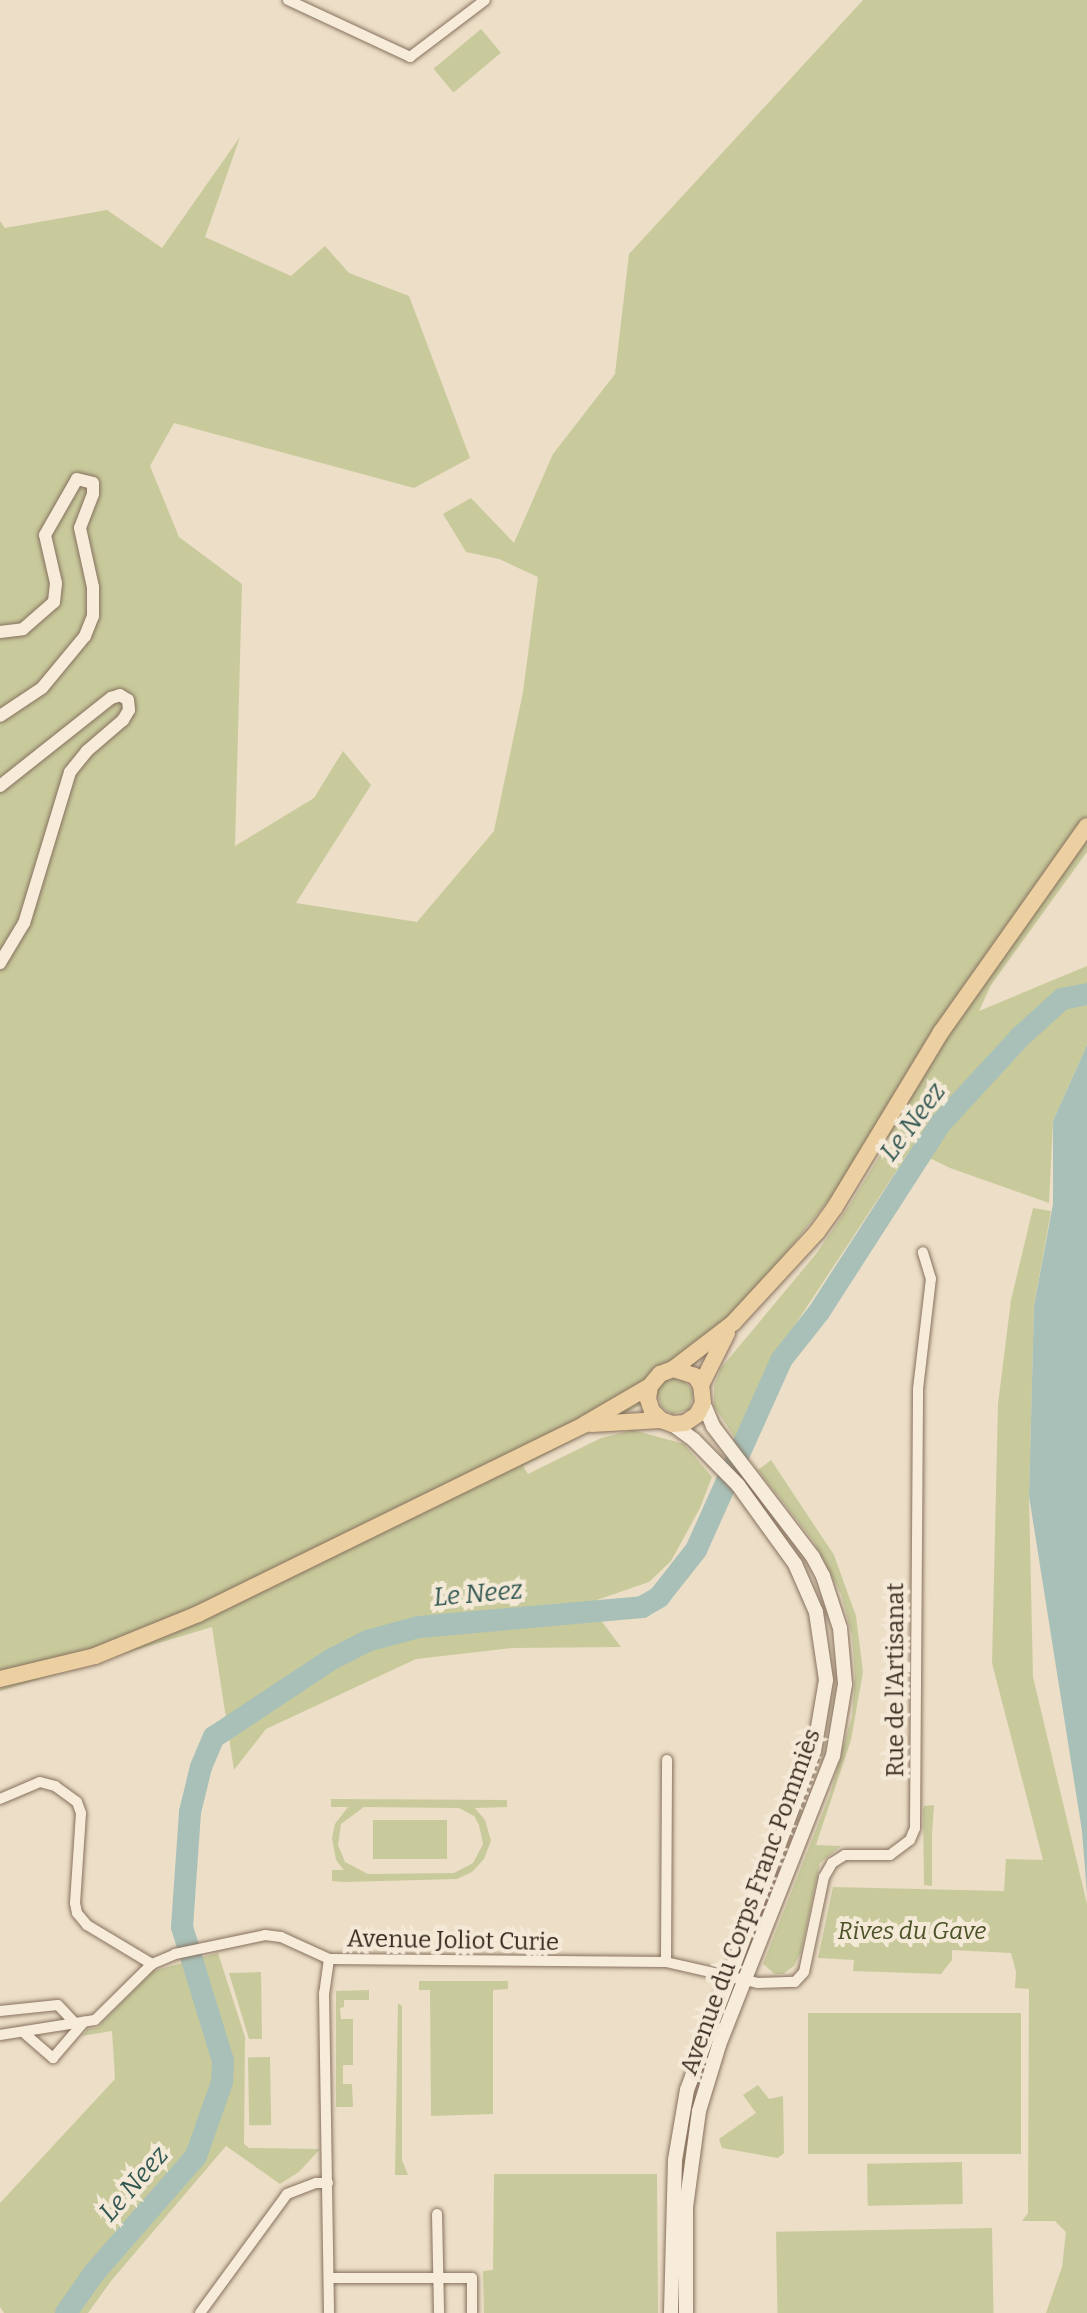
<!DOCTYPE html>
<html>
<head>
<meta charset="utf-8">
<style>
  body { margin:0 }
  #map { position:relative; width:1087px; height:2313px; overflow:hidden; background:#ecdec7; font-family:Bitter,serif }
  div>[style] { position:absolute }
  .green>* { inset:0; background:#c8ca9c; transform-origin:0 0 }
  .water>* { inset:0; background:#a8c0b7 }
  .river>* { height:22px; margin:-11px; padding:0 11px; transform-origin:11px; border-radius:11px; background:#a8c0b7 }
  .roads { filter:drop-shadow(0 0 2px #87715e) drop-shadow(0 0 2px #87715e) }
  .minor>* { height:10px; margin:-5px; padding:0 5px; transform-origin:5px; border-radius:5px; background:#f7ecda }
  .tertiary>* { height:12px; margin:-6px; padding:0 6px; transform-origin:6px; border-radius:6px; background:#f7ecda }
  .secondary>* { height:14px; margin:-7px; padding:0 7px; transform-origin:7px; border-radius:7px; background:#f7ecda }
  .primary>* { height:16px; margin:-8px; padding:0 8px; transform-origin:8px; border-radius:8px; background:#ecd0a2 }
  span { translate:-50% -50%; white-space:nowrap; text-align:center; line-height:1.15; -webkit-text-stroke:8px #f4e9d7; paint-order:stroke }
  .street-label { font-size:24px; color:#382a20 }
  .park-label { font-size:24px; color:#4c5328; font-style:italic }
  .water-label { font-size:26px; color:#315752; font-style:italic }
</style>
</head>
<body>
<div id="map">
  <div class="green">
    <div style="clip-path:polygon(863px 0,1087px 0,1087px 852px,991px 985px,979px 1011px,1087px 966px,1087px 1045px,1053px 1121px,1049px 1203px,950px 1168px,911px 1149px,779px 1349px,737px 1441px,714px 1406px,714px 1386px,721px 1368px,816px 1254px,849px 1206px,890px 1139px,879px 1133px,853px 1170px,683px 1380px,694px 1392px,689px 1410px,672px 1414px,662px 1407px,658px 1396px,523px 1466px,528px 1474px,601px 1438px,633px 1430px,684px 1444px,712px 1477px,700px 1508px,671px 1561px,649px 1582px,588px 1603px,621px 1647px,513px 1648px,416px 1659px,266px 1729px,234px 1770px,212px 1627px,0 1691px,0 221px,5px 228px,107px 210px,162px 248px,240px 137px,205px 237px,291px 276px,325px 246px,349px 273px,409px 296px,470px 458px,414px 488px,174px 423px,150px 466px,179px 537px,242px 584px,235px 846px,314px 798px,343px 751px,371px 785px,296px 903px,417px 922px,494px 831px,523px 692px,538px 577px,499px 559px,466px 552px,443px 514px,471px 498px,514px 543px,553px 454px,615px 374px,629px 254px)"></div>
    <div style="left:481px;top:29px;width:31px;height:62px;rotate:50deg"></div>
    <div style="clip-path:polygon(1033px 1208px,1051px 1211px,1034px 1306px,1029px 1496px,1033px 1677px,1087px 1904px,1087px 2313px,1046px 2313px,1062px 2267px,1066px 2232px,1055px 2221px,1022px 2221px,1028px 2213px,1029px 1989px,1015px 1988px,1016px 1972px,1011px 1953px,952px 1950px,952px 1960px,941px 1974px,853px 1971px,854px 1960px,818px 1958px,833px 1887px,1004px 1891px,1006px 1859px,1043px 1860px,992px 1663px,998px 1404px,1011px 1300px)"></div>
    <div style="clip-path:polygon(771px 1460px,834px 1555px,856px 1616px,863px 1672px,851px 1740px,816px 1845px,841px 1846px,820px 1863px,801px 1952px,794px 1966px,783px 1974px,775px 1974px,763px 1964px,830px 1794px,852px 1716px,855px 1676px,852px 1635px,841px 1594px,814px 1542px,758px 1470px)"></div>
    <div style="clip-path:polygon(evenodd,331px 1799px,507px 1800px,507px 1807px,475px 1808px,485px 1820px,491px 1841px,484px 1859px,472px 1872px,457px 1879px,344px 1882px,332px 1881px,332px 1870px,344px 1870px,336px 1860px,332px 1838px,335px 1824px,348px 1807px,331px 1807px,331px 1799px,364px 1807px,459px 1808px,474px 1816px,479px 1825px,483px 1844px,473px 1863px,454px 1873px,368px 1874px,345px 1862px,338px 1845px,341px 1824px,364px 1807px)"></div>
    <div style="clip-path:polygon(934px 1805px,932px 1834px,932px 1886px,924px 1885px,923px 1810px,924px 1806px)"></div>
    <div style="left:373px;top:1820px;width:74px;height:39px"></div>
    <div style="clip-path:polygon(218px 1953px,245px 2037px,244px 2144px,249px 2148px,320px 2149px,299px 2172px,280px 2184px,226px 2146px,111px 2281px,88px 2313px,4px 2313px,0 2307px,0 2203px,115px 2079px,112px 2031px,82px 2036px,88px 2029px,98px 2027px,153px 1971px)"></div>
    <div style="clip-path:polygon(261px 1972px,262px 2039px,249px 2039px,229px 1973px)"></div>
    <div style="clip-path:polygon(419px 1981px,508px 1981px,508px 1989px,493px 1990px,493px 2114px,431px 2116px,430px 1990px,419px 1990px)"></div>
    <div style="clip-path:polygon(369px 1990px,369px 2000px,344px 2000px,344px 2007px,340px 2008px,341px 2019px,353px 2019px,353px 2065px,343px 2065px,343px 2084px,352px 2084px,353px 2107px,336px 2107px,336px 1991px)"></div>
    <div style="clip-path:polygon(398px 2003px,402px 2006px,402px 2160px,408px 2175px,395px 2175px)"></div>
    <div style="left:1021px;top:2013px;width:141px;height:213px;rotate:90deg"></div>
    <div style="left:270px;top:2057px;width:68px;height:22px;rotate:89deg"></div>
    <div style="clip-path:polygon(758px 2085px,769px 2099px,783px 2096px,784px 2153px,778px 2158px,722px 2148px,719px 2139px,756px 2113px,743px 2095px)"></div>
    <div style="left:962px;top:2162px;width:42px;height:95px;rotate:89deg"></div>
    <div style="clip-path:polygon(494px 2174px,657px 2174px,658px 2313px,484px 2313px,483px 2271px,493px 2270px)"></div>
    <div style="left:992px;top:2228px;width:85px;height:216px;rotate:89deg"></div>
  </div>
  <div class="water">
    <div style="clip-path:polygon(1087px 1045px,1087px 1894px,1082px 1831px,1029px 1496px,1034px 1306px,1053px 1204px,1053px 1121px)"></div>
  </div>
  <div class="river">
    <div style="left:66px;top:2313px;width:49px;rotate:-55deg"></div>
    <div style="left:94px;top:2273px;width:155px;rotate:-48.9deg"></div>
    <div style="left:196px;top:2156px;width:78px;rotate:-70.6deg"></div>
    <div style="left:222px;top:2082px;width:21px;rotate:-87deg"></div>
    <div style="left:223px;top:2061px;width:140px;rotate:-107deg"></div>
    <div style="left:182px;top:1927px;width:115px;rotate:-86deg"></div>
    <div style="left:190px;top:1812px;width:46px;rotate:-76.3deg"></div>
    <div style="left:201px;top:1767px;width:33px;rotate:-67deg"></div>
    <div style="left:214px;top:1737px;width:141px;rotate:-33.5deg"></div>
    <div style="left:332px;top:1659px;width:39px;rotate:-27deg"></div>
    <div style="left:367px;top:1641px;width:54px;rotate:-15.1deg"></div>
    <div style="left:419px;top:1627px;width:224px;rotate:-5.1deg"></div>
    <div style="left:642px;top:1607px;width:20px;rotate:-30deg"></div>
    <div style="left:659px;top:1597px;width:60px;rotate:-51.8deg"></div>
    <div style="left:696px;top:1550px;width:209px;rotate:-65.8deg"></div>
    <div style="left:782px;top:1359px;width:60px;rotate:-51.8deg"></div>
    <div style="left:819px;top:1312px;width:225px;rotate:-57.2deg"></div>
    <div style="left:941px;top:1123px;width:117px;rotate:-47.4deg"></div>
    <div style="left:1020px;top:1037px;width:57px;rotate:-42.1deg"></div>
    <div style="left:1062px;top:999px;width:25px;rotate:-11deg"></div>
  </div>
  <div class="roads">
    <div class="minor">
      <div style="left:288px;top:0;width:135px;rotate:25deg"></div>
      <div style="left:410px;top:57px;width:94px;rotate:-37.2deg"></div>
      <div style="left:0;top:1799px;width:43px;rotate:-23deg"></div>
      <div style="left:40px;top:1782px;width:16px;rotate:15deg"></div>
      <div style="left:55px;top:1786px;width:27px;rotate:36deg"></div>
      <div style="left:77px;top:1802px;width:12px;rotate:70deg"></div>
      <div style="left:81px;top:1813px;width:90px;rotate:93.8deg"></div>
      <div style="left:75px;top:1903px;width:10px;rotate:79deg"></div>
      <div style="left:77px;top:1913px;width:16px;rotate:50deg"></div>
      <div style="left:87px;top:1925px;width:76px;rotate:31deg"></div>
      <div style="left:329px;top:1959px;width:34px;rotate:98deg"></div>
      <div style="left:324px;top:1993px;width:320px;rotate:89.1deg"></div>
      <div style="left:666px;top:1962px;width:202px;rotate:-89.7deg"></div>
      <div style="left:0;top:2011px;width:58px;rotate:-5.9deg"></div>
      <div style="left:58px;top:2005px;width:25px;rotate:47deg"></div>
      <div style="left:23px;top:2032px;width:40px;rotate:41deg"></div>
      <div style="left:53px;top:2058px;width:48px;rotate:-49.3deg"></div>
      <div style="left:0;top:2035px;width:96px;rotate:-9deg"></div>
      <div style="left:95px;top:2020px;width:80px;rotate:-44.5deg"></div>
      <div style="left:152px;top:1964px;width:25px;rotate:-23deg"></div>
      <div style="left:175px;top:1954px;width:92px;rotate:-11.9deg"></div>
      <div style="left:265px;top:1935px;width:16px;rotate:7deg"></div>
      <div style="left:281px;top:1937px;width:53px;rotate:24.6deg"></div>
      <div style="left:329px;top:1959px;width:337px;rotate:0.5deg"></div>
      <div style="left:666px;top:1962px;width:94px;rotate:12.9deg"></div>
      <div style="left:758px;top:1983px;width:37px;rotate:-2deg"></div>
      <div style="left:795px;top:1982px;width:13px;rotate:-48deg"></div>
      <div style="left:804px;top:1972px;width:97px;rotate:-78.1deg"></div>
      <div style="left:824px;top:1877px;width:16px;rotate:-60deg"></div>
      <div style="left:832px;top:1863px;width:15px;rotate:-32deg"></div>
      <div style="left:845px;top:1855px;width:45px"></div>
      <div style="left:890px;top:1855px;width:25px;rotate:-37deg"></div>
      <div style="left:910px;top:1840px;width:13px;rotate:-67deg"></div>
      <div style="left:915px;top:1828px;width:439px;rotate:-89.6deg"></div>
      <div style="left:918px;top:1389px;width:111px;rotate:-83.3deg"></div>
      <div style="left:931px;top:1279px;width:28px;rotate:-107deg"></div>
      <div style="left:437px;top:2214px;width:99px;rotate:88.8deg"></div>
      <div style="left:329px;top:2278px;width:143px"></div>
      <div style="left:472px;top:2278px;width:35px;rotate:90deg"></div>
      <div style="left:200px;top:2313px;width:147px;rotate:-53.8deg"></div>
      <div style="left:287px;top:2194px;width:31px;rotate:-21deg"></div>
      <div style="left:316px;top:2183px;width:12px"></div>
    </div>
    <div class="tertiary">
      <div style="left:0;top:632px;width:23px;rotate:-7deg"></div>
      <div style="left:23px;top:629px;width:41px;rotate:-41.1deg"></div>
      <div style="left:54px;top:602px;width:19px;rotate:-84deg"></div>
      <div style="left:56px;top:583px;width:49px;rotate:-102.9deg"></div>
      <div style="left:45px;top:535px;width:64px;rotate:-60.3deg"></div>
      <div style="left:77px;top:479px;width:16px;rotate:14deg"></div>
      <div style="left:93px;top:483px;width:11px;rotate:90deg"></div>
      <div style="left:93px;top:494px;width:36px;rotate:111deg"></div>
      <div style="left:80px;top:528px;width:60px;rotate:77.6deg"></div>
      <div style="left:93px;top:587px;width:29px;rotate:90deg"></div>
      <div style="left:93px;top:616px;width:22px;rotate:112deg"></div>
      <div style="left:85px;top:636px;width:67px;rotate:129.6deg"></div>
      <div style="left:42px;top:688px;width:50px;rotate:146.3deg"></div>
      <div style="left:0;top:786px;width:142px;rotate:-38.4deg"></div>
      <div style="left:111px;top:698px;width:9px;rotate:-18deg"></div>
      <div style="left:120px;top:695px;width:9px;rotate:32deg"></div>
      <div style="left:128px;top:700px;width:10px;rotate:84deg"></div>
      <div style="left:129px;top:710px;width:12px;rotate:121deg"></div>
      <div style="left:123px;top:720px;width:48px;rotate:139.3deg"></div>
      <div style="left:87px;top:751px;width:27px;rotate:129deg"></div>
      <div style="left:70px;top:772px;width:158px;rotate:106.9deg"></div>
      <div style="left:24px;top:923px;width:47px;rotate:121deg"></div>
    </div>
    <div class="secondary">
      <div style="left:671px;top:2313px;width:153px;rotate:-88.5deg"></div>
      <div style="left:675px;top:2160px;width:71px;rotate:-80.3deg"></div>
      <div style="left:687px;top:2090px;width:362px;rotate:-69.5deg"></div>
      <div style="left:814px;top:1751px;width:72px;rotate:-80.4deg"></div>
      <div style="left:826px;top:1680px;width:69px;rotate:-98.4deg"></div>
      <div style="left:816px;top:1612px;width:52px;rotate:-113.6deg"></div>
      <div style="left:795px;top:1564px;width:97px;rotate:-125.8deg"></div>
      <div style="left:738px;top:1485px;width:63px;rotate:-134.4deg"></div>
      <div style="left:694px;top:1440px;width:27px;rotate:-144deg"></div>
      <div style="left:686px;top:2313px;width:106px;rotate:-90deg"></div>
      <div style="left:686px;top:2207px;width:97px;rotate:-82.3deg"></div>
      <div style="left:699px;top:2111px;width:69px;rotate:-73.1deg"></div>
      <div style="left:719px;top:2045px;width:311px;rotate:-68.5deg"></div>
      <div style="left:833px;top:1756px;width:73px;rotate:-80.5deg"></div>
      <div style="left:845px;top:1684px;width:56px;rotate:-95.1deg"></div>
      <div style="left:840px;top:1628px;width:55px;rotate:-108.1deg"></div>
      <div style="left:823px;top:1576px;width:21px;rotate:-118deg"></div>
      <div style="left:813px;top:1557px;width:165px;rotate:-127.4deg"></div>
      <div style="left:713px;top:1426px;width:25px;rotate:-113deg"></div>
    </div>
    <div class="primary">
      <div style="left:701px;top:1385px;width:58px;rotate:-63.4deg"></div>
      <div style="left:650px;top:1386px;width:13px;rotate:99deg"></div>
      <div style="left:648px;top:1399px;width:13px;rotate:72deg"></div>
      <div style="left:652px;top:1411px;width:13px;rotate:45deg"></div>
      <div style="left:661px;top:1420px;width:12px;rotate:20deg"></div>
      <div style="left:672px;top:1424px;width:13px;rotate:-4deg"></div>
      <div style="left:685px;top:1423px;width:14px;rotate:-34deg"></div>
      <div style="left:697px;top:1415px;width:13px;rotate:-63deg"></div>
      <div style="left:703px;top:1403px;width:18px;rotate:-96deg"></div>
      <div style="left:701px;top:1385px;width:11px;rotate:-124deg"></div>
      <div style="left:695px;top:1376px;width:23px;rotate:-162deg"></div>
      <div style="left:591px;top:1424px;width:70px;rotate:-3.3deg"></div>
      <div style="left:0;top:1679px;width:98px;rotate:-13.6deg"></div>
      <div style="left:95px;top:1656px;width:111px;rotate:-22.2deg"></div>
      <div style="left:198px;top:1614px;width:431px;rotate:-26.1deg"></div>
      <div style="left:585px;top:1424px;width:75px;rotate:-30.3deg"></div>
      <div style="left:650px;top:1386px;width:16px;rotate:-50deg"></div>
      <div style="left:660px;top:1374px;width:14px;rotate:-21deg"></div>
      <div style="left:673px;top:1369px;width:76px;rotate:-37.5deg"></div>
      <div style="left:733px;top:1323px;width:124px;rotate:-47.3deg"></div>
      <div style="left:817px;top:1232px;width:31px;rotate:-54deg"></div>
      <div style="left:835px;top:1207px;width:205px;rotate:-58.8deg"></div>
      <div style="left:941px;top:1032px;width:252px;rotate:-54.7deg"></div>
    </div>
  </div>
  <div class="street-label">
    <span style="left:896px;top:1680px;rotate:-90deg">Rue de l'Artisanat</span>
    <span style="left:751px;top:1902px;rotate:-70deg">Avenue du Corps Franc Pommiès</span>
    <span style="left:453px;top:1941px;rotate:1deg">Avenue Joliot Curie</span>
  </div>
  <div class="park-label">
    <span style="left:912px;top:1932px">Rives du Gave</span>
  </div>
  <div class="water-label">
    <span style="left:913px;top:1122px;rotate:-53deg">Le Neez</span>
    <span style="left:478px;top:1594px;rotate:-5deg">Le Neez</span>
    <span style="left:134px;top:2184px;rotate:-49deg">Le Neez</span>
  </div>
</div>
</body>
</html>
